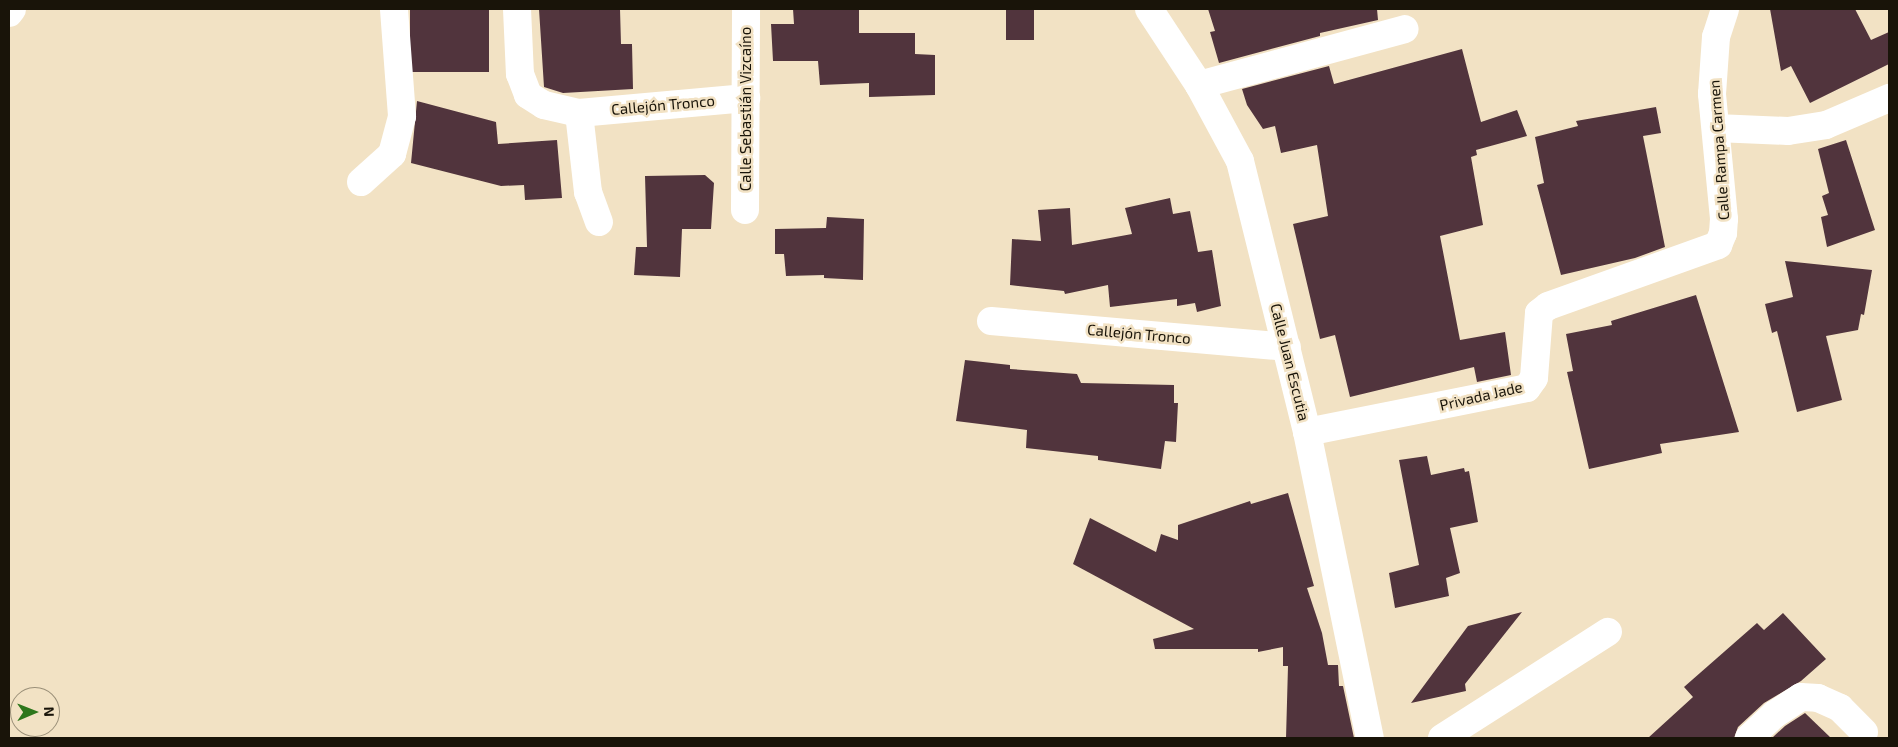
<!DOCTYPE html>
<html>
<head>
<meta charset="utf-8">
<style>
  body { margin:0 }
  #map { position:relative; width:1898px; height:747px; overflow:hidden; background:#f2e2c4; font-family:"Exo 2",sans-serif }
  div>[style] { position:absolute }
  .building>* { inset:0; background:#51343d; transform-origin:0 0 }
  .minor>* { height:28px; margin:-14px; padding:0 14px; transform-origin:14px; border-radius:14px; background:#fff }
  span { translate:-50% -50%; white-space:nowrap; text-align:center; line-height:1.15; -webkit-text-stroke:5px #f2e2c4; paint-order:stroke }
  .street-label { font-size:15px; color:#191409 }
  .frame { position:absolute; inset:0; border:10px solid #191409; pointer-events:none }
  .north { position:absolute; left:10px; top:687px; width:50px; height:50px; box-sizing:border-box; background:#f2e2c4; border:1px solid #9b9079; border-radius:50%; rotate:89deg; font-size:14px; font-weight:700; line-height:20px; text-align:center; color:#191409 }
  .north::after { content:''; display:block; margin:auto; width:18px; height:22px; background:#2e771c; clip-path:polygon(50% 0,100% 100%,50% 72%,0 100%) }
</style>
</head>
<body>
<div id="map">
  <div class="building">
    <div style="left:410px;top:9px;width:79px;height:63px"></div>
    <div style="clip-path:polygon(539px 9px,620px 9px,621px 44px,632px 44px,633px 89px,563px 93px,544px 87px)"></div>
    <div style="clip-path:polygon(793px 9px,859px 9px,859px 33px,915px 33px,915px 54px,935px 55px,935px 95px,869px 97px,869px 83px,820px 85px,818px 61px,773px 61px,771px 24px,794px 24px)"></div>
    <div style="left:1006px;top:9px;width:28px;height:31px"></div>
    <div style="clip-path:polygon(1208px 9px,1377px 9px,1378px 20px,1320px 33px,1320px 36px,1219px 63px,1210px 32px,1215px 31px)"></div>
    <div style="clip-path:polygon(1770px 9px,1855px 9px,1871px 40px,1889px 32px,1889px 64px,1810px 103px,1791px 66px,1781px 71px)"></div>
    <div style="clip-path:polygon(1462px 49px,1481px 122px,1517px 110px,1527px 136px,1476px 150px,1477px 155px,1471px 157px,1483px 225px,1440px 236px,1460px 340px,1505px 332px,1511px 375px,1477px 382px,1474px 367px,1350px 397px,1335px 335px,1320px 339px,1293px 224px,1328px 216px,1317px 145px,1281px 153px,1275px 126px,1263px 129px,1247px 105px,1242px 89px,1329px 66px,1334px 84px)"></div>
    <div style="clip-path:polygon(417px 101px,496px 122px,498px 144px,557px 140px,562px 198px,525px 200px,524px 185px,501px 186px,411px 163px)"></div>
    <div style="clip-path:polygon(1656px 107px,1661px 133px,1643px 136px,1665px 247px,1635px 258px,1561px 275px,1537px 185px,1544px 183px,1535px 137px,1578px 126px,1576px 121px)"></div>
    <div style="clip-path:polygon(1846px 140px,1875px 230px,1827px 247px,1821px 217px,1828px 215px,1822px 196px,1829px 193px,1818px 149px)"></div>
    <div style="clip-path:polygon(705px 175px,714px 183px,711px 229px,682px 229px,680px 277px,634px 275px,636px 247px,647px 247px,645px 176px)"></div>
    <div style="clip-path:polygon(1170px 198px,1173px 214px,1190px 211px,1198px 252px,1212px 250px,1221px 306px,1197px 312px,1195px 303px,1177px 306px,1177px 299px,1110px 307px,1108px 285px,1065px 294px,1064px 291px,1010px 285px,1012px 239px,1041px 241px,1038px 210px,1070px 208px,1072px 245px,1132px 234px,1125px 208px)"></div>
    <div style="clip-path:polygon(827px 217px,864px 219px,863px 280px,824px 278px,824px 275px,786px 276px,784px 254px,775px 254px,775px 229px,826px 228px)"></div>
    <div style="clip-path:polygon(1785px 261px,1872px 270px,1864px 315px,1861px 314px,1858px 330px,1826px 336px,1842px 400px,1797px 412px,1777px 331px,1772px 333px,1765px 304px,1793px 297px)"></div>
    <div style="clip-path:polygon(1696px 295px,1739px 432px,1660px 444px,1662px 453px,1589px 469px,1567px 372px,1573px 371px,1566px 334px,1612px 325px,1611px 321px)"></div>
    <div style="clip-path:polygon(965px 360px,1010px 365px,1010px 369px,1077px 374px,1081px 383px,1174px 385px,1174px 403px,1178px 403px,1176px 442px,1165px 441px,1161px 469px,1098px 460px,1098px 456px,1026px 448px,1027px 430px,956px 421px)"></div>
    <div style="clip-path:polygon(1427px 456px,1431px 475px,1464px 468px,1465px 472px,1469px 471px,1478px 522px,1450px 528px,1460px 573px,1446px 578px,1449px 596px,1395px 608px,1389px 573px,1419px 565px,1399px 460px)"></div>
    <div style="clip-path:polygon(1288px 493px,1314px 586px,1307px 588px,1322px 633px,1328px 665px,1338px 665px,1339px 686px,1343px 686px,1354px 738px,1286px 738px,1288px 666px,1283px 666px,1283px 647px,1258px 652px,1258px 649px,1155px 649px,1153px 639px,1194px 629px,1073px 564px,1090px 518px,1156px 552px,1161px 534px,1178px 540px,1178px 525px,1250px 501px,1251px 504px)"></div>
    <div style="clip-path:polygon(1522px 612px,1465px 684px,1466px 691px,1411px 703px,1468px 626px)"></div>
    <div style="clip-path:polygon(1783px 613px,1826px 659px,1801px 681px,1764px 703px,1738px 727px,1734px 738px,1648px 738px,1693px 697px,1684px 687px,1757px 623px,1764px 630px)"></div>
    <div style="clip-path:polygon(1805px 713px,1831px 738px,1772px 738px,1785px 726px)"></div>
  </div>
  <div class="minor">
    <div style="left:517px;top:9px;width:65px;rotate:87.4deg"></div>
    <div style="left:520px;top:74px;width:22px;rotate:69deg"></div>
    <div style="left:528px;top:95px;width:19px;rotate:32deg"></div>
    <div style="left:544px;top:105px;width:36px;rotate:13deg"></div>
    <div style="left:579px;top:113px;width:168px;rotate:-5.1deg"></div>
    <div style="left:1149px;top:9px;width:91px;rotate:56.7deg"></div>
    <div style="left:1199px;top:85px;width:86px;rotate:61.7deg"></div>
    <div style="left:1240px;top:161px;width:279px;rotate:76.1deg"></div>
    <div style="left:1307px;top:432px;width:312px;rotate:78.4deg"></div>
    <div style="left:9px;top:13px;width:5px;rotate:-53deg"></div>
    <div style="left:1199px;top:85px;width:213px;rotate:-15.2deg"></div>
    <div style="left:579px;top:113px;width:80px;rotate:83.5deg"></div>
    <div style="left:588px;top:192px;width:32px;rotate:70deg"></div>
    <div style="left:1716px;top:128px;width:72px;rotate:2.4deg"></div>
    <div style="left:1788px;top:131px;width:38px;rotate:-9deg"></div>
    <div style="left:1826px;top:125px;width:69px;rotate:-23.2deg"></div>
    <div style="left:361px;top:182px;width:42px;rotate:-42.1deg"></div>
    <div style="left:392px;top:154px;width:39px;rotate:-75deg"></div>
    <div style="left:402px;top:116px;width:107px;rotate:-94.3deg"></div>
    <div style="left:745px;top:210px;width:201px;rotate:-89.7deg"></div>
    <div style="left:991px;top:321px;width:297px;rotate:5deg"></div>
    <div style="left:1307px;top:432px;width:224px;rotate:-11.3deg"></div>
    <div style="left:1527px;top:388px;width:12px;rotate:-55deg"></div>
    <div style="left:1534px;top:378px;width:65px;rotate:-85.6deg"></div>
    <div style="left:1539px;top:313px;width:11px;rotate:-38deg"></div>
    <div style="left:1548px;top:306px;width:181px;rotate:-19.7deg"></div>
    <div style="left:1718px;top:245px;width:13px;rotate:-67deg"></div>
    <div style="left:1723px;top:233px;width:14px;rotate:-86deg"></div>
    <div style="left:1724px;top:219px;width:126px;rotate:-95.5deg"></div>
    <div style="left:1712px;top:94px;width:57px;rotate:-86deg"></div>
    <div style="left:1716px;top:37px;width:29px;rotate:-72deg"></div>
    <div style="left:1442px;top:738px;width:197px;rotate:-32.6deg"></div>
    <div style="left:1749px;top:738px;width:35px;rotate:-43deg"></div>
    <div style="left:1775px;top:714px;width:31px;rotate:-33deg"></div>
    <div style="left:1801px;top:697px;width:17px;rotate:3deg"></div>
    <div style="left:1818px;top:698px;width:24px;rotate:24deg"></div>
    <div style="left:1840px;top:708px;width:34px;rotate:45deg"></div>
  </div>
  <div class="street-label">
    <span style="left:663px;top:105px;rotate:-5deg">Callejón Tronco</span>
    <span style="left:746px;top:109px;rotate:-90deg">Calle Sebastián Vizcaíno</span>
    <span style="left:1719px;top:150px;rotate:-94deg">Calle Rampa Carmen</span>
    <span style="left:1139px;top:334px;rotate:5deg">Callejón Tronco</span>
    <span style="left:1290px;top:362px;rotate:76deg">Calle Juan Escutia</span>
    <span style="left:1481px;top:396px;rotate:-13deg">Privada Jade</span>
  </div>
  <div class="frame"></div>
  <div class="north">N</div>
</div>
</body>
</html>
